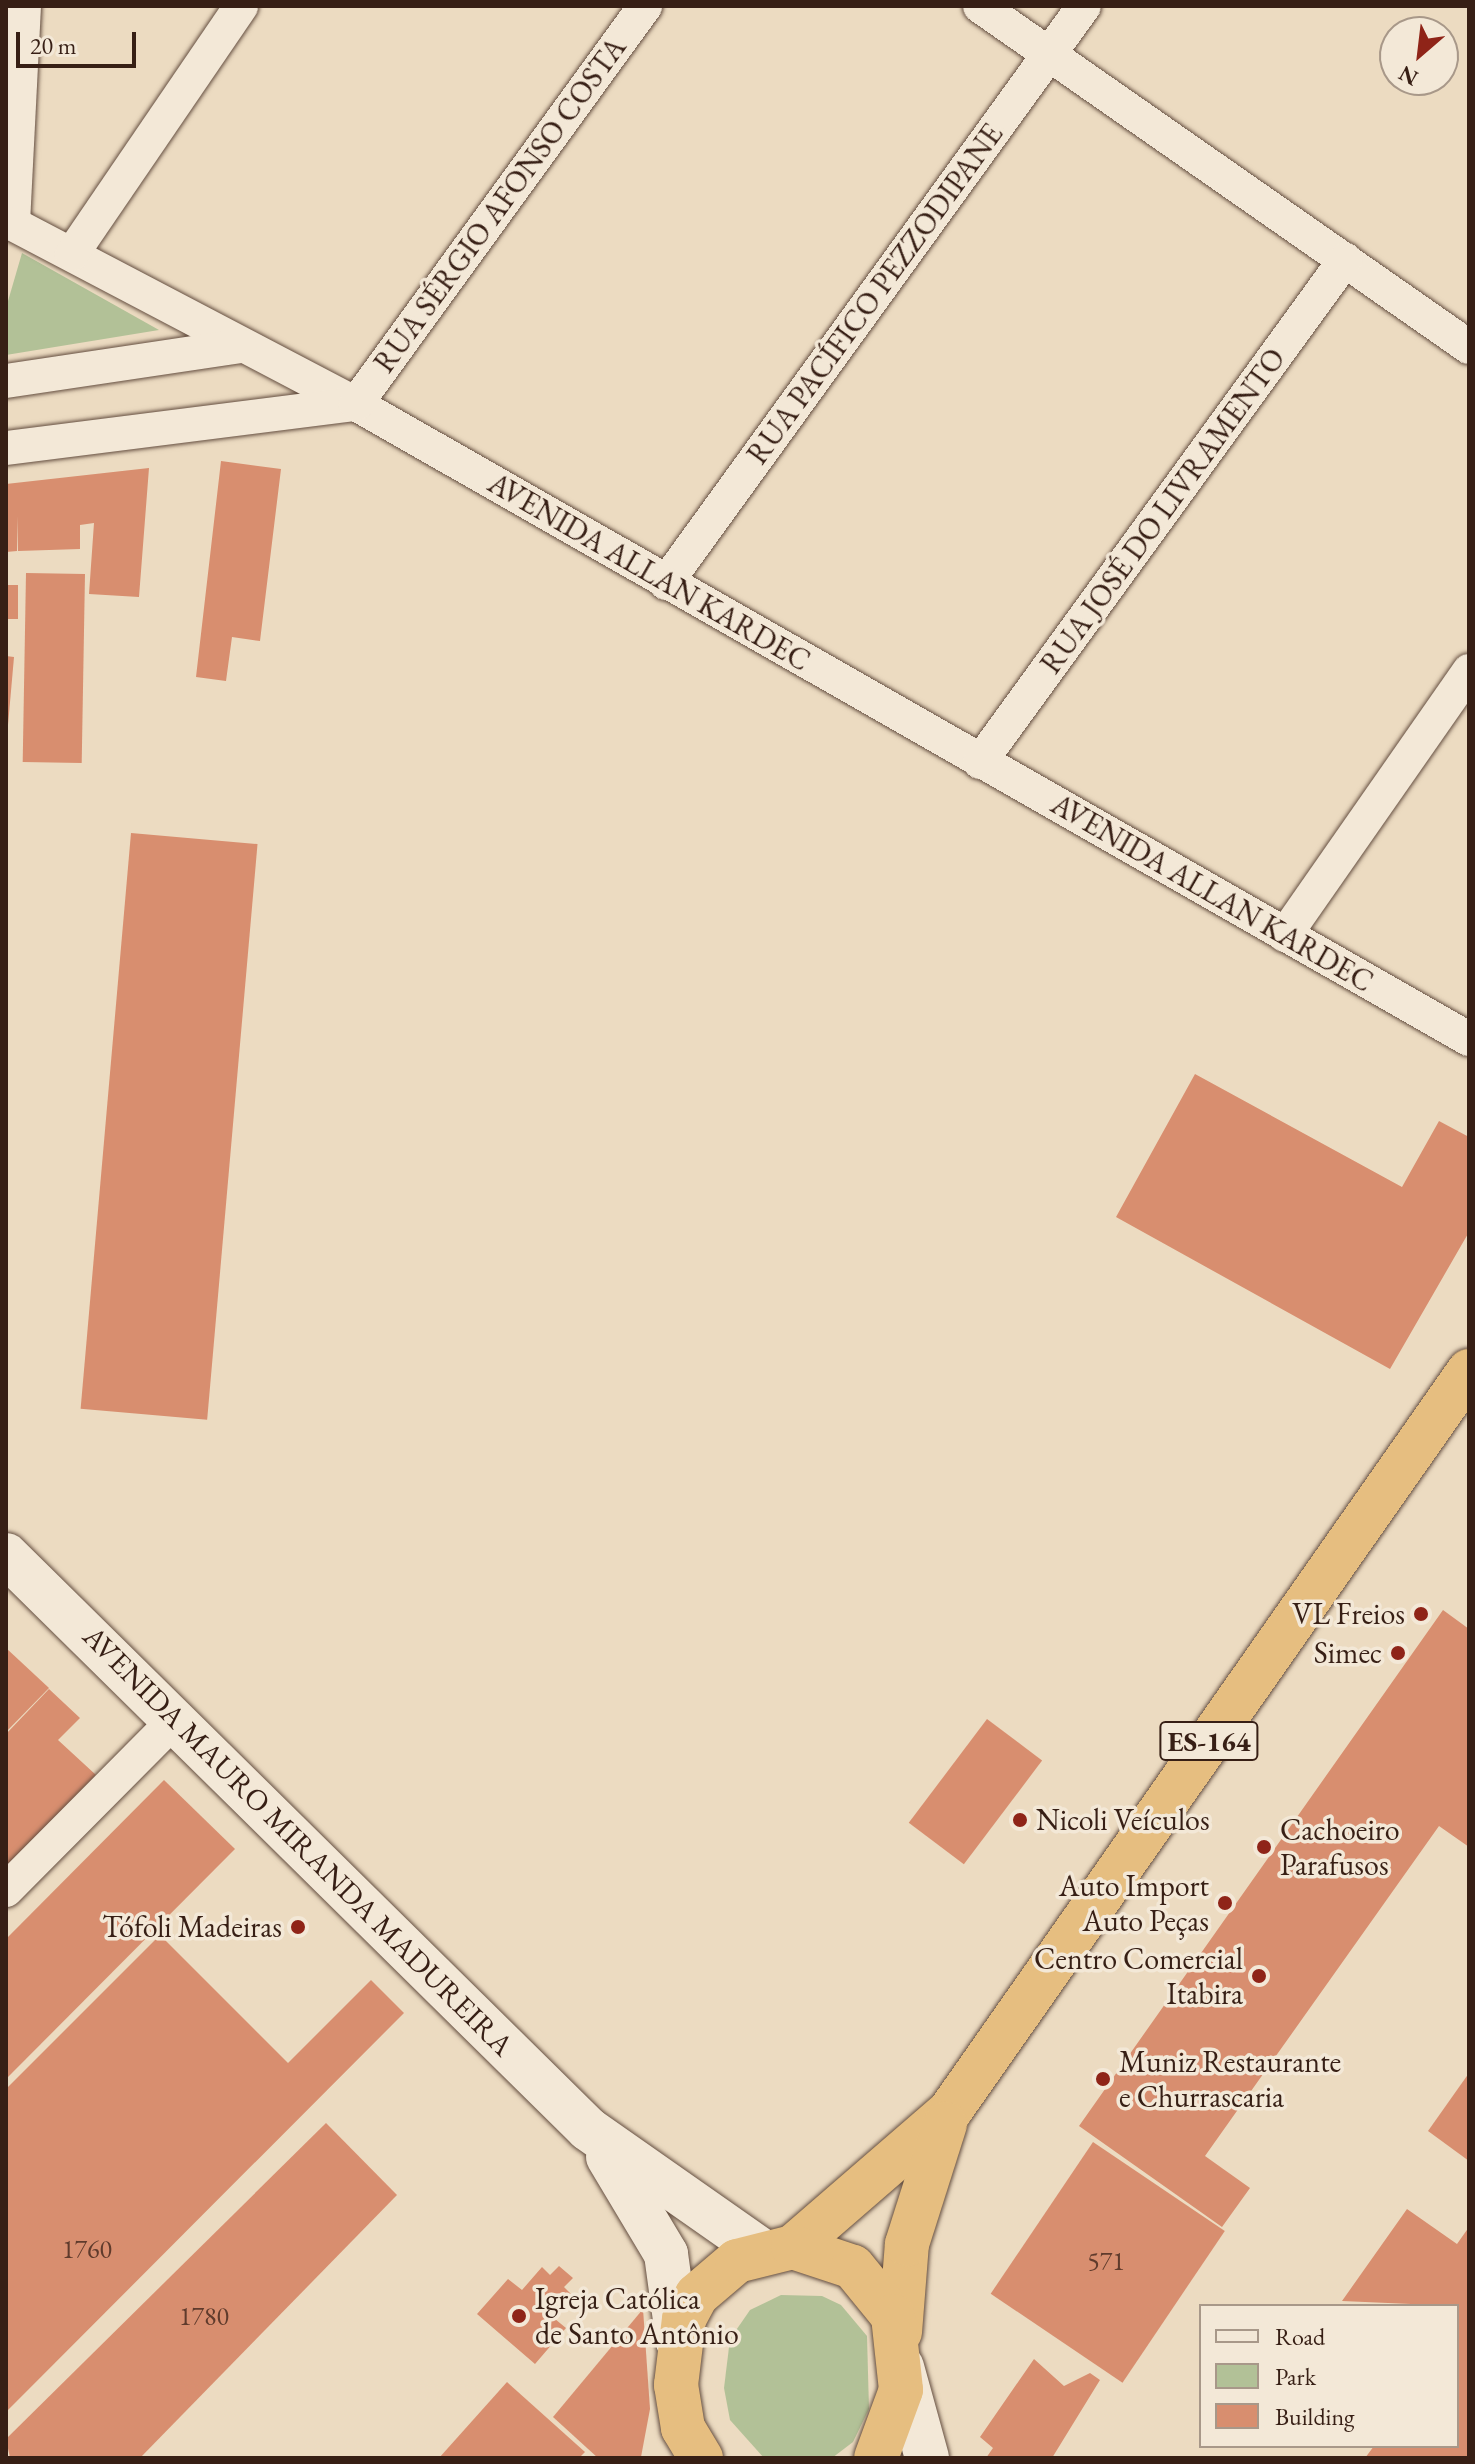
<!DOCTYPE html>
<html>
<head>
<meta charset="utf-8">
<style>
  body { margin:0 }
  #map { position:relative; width:1475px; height:2464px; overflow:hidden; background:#ecdbc1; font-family:"EB Garamond",serif }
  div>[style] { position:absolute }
  .green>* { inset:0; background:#b2c197 }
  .building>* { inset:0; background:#d88e6f; transform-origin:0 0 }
  .roads { filter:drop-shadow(0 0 2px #644e40) drop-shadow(0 0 2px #644e40) }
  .street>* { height:34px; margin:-17px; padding:0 17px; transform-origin:17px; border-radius:17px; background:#f3e8d7 }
  .secondary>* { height:44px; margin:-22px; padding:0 22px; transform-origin:22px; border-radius:22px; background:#f3e8d7 }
  .highway>* { height:44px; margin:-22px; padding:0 22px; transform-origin:22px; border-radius:22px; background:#e6be80 }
  .dots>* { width:22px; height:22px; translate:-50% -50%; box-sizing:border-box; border:4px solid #f3e8d7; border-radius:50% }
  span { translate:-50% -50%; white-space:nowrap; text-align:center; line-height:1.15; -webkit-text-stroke:7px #f3e8d7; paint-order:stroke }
  .number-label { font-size:26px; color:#5f3b2c }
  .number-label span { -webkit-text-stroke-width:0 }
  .shield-label span { padding:2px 6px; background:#f3e8d7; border:2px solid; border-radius:6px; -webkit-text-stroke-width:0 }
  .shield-label { font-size:28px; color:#371f15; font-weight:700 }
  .street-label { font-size:30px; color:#371f15 }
  .poi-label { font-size:30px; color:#371f15 }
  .right { translate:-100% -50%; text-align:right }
  .left { translate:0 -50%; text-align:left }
  .frame { position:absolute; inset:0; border:8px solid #371f15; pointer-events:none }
  .legend { position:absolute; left:1199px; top:2304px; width:260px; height:144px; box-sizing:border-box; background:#f3e8d7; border:2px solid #a89889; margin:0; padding:10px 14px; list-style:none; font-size:24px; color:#371f15 }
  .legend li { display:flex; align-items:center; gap:16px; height:40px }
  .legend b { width:40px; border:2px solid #a89889 }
  .north { position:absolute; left:1379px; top:16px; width:80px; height:80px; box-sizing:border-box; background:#f3e8d7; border:2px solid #a89889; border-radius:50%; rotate:208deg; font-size:22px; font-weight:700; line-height:32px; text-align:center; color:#371f15 }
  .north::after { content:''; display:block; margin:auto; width:28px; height:36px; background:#8f2418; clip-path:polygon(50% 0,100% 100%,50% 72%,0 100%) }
  .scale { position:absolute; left:16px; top:32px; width:120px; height:36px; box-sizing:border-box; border:4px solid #371f15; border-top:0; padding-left:10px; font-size:24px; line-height:28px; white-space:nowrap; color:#371f15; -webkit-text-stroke:6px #f3e8d7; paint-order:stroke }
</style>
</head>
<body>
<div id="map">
  <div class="green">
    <div style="clip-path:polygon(22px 253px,159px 330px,6px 355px,6px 308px)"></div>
    <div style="clip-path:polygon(781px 2295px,822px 2296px,841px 2305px,867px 2336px,869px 2409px,853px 2442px,832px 2458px,764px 2458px,730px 2420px,724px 2388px,730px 2339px,750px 2310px)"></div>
  </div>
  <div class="building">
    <div style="clip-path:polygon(221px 461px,281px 469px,260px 641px,232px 637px,226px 681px,196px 677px)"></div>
    <div style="clip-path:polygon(149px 468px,139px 597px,89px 594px,94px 523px,80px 525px,80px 549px,18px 551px,18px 516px,17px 551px,6px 552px,6px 484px)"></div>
    <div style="left:26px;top:573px;width:59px;height:189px;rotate:1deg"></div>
    <div style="left:6px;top:585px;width:12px;height:34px"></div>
    <div style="clip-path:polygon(6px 656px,14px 657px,8px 725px,6px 725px)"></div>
    <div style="left:131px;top:833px;width:127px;height:578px;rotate:5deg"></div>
    <div style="clip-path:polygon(1195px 1074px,1402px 1187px,1439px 1121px,1469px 1137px,1469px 1232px,1390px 1369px,1116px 1217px)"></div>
    <div style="clip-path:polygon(1443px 1610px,1469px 1629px,1469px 1847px,1439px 1826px,1205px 2156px,1250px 2188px,1222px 2227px,1079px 2126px)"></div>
    <div style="clip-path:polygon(6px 1648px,49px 1688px,6px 1732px)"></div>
    <div style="clip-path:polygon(49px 1689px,80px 1718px,58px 1740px,96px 1775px,6px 1867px,6px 1734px)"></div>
    <div style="left:987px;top:1719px;width:69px;height:130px;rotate:37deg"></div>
    <div style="clip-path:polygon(164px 1780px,235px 1849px,6px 2079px,6px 1939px)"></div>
    <div style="clip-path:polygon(160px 1935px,288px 2063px,371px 1980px,404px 2013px,6px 2412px,6px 2089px)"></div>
    <div style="clip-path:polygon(1469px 2073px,1469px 2161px,1428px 2131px)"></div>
    <div style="clip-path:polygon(326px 2123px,397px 2195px,140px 2458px,10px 2458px,6px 2439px)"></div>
    <div style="left:1093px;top:2142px;width:159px;height:183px;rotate:34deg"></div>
    <div style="clip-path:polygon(1407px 2209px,1457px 2244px,1469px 2227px,1469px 2458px,1365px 2458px,1374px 2446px,1457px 2446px,1457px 2306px,1342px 2301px)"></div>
    <div style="clip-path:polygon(559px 2266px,573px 2278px,564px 2287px,574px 2297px,555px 2319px,566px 2328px,535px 2364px,477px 2314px,508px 2279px,522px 2290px,542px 2267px,550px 2275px)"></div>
    <div style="clip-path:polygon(643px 2309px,650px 2409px,641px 2457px,598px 2458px,553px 2417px)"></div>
    <div style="clip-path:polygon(1034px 2359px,1064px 2386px,1090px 2373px,1100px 2380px,1052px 2458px,986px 2458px,993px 2448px,980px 2437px)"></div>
    <div style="clip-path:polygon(507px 2382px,585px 2452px,579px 2458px,439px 2458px)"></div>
  </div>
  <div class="roads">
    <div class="street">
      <div style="left:24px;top:6px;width:218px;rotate:92.9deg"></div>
      <div style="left:13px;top:224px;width:387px;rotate:27.7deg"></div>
      <div style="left:356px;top:404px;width:1281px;rotate:29.71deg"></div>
      <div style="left:980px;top:6px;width:596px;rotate:34.89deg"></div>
      <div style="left:72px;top:254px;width:300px;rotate:-55.7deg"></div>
      <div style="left:6px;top:381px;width:236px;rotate:-8.5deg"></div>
      <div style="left:6px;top:448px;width:353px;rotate:-7.2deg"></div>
      <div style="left:356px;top:404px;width:492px;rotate:-54deg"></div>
      <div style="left:666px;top:583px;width:712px;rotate:-54.08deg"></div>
      <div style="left:980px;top:762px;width:621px;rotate:-53.98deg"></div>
      <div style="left:1285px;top:935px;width:322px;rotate:-55.1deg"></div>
      <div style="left:6px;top:1890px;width:243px;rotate:-45.2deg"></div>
    </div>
    <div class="secondary">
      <div style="left:6px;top:1555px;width:817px;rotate:44.6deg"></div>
      <div style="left:588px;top:2129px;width:213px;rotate:35deg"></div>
      <div style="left:608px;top:2157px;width:113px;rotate:59.1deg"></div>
      <div style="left:666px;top:2254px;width:89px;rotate:82.2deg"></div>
      <div style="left:902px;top:2367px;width:94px;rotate:74.6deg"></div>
    </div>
    <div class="highway">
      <div style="left:793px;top:2247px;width:208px;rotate:-40.9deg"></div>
      <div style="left:950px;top:2111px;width:904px;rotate:-54.96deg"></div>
      <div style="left:900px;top:2332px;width:88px;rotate:-85.5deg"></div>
      <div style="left:907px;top:2244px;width:126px;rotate:-72.4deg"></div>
      <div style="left:701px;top:2458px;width:35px;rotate:-121deg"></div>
      <div style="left:683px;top:2428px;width:44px;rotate:-99.2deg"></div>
      <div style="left:676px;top:2385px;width:66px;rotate:-83.1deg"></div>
      <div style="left:684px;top:2319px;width:27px;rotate:-62deg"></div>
      <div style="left:697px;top:2295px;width:52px;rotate:-40.4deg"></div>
      <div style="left:737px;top:2261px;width:58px;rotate:-14deg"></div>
      <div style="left:793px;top:2247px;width:63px;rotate:18.4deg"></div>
      <div style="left:853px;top:2267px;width:63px;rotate:50.8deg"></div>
      <div style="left:893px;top:2316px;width:74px;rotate:83.8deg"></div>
      <div style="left:901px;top:2390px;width:72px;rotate:110.2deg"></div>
    </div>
  </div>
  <div class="dots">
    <div style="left:1421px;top:1614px;background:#8f2418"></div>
    <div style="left:1398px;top:1653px;background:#8f2418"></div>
    <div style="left:1020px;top:1820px;background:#8f2418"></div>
    <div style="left:1264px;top:1847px;background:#8f2418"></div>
    <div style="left:1225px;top:1903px;background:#8f2418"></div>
    <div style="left:298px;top:1927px;background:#8f2418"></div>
    <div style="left:1259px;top:1976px;background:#8f2418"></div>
    <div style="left:1103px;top:2079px;background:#8f2418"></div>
    <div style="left:519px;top:2316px;background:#8f2418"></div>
  </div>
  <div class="number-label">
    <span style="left:87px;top:2250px">1760</span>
    <span style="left:1106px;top:2262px">571</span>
    <span style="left:204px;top:2317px">1780</span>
  </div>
  <div class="shield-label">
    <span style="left:1209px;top:1741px">ES-164</span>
  </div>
  <div class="street-label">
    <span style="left:500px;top:205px;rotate:-54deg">RUA SÉRGIO AFONSO COSTA</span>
    <span style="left:875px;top:294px;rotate:-54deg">RUA PACÍFICO PEZZODIPANE</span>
    <span style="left:1163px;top:511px;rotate:-54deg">RUA JOSÉ DO LIVRAMENTO</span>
    <span style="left:649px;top:572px;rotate:30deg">AVENIDA ALLAN KARDEC</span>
    <span style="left:1212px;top:893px;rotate:30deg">AVENIDA ALLAN KARDEC</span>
    <span style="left:298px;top:1841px;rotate:45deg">AVENIDA MAURO MIRANDA MADUREIRA</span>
  </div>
  <div class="poi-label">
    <span class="right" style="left:1405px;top:1614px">VL Freios</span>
    <span class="right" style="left:1382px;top:1653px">Simec</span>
    <span class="left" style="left:1036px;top:1820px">Nicoli Veículos</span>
    <span class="left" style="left:1280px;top:1847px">Cachoeiro<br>Parafusos</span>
    <span class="right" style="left:1209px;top:1903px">Auto Import<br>Auto Peças</span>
    <span class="right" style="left:282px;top:1927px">Tófoli Madeiras</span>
    <span class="right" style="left:1243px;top:1976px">Centro Comercial<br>Itabira</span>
    <span class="left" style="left:1119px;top:2079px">Muniz Restaurante<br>e Churrascaria</span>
    <span class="left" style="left:535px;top:2316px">Igreja Católica<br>de Santo Antônio</span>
  </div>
  <div class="frame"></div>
  <ul class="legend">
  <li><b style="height:10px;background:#f3e8d7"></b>Road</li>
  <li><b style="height:22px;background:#b2c197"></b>Park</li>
  <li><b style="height:22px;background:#d88e6f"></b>Building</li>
  </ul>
  <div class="north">N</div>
  <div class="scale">20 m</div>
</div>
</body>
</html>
